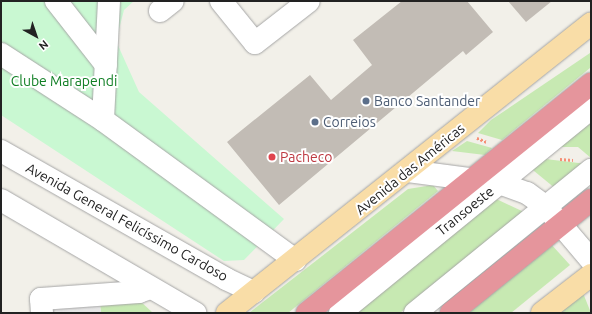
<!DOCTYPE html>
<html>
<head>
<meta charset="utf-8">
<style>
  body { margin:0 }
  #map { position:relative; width:592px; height:314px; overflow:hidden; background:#f2f0e9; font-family:Ubuntu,sans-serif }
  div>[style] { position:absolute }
  .grass>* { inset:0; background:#c7e9b2 }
  .park>* { inset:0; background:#c9f8d2 }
  .parking>* { inset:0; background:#e6e6e6 }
  .building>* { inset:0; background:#c2bcb5 }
  .path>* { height:2.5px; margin-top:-1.25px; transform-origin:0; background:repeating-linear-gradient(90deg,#f59076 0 2px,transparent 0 4px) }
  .roads { filter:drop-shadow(0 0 1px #a6a6a6) drop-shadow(0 0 1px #a6a6a6) }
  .minor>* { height:22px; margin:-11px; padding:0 11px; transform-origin:11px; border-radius:11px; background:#fff }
  .major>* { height:22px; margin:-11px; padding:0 11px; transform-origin:11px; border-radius:11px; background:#f9dda7 }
  .highway>* { height:22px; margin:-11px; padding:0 11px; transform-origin:11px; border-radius:11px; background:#e5959c }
  .dots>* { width:11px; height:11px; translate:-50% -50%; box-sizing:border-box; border:2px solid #fff; border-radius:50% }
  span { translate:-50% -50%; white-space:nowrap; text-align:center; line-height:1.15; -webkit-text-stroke:4px #fff; paint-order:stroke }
  .park-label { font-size:14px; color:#107f24 }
  .service-label { font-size:14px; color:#4e5e75 }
  .left { translate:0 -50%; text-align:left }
  .health-label { font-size:14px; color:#be3a42 }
  .street-label { font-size:14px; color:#222 }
  .frame { position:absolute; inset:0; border:2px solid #222; pointer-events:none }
  .north { position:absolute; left:16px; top:16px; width:40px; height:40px; -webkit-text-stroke:3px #fff; paint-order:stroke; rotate:140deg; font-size:11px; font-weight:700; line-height:16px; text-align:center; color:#222 }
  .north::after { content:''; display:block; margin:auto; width:14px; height:18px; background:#222; clip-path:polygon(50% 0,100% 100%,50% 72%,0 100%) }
</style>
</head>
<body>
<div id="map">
  <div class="grass">
    <div style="clip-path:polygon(590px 53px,590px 68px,502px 140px,478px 133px,491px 120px)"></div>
    <div style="clip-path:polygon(591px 116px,591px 158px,578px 147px,547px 147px)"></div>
    <div style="clip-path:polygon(467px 141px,492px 148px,485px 155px,452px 151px)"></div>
    <div style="clip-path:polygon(537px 158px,587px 164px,556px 189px,528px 166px)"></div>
    <div style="clip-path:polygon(433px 185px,438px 191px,288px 313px,249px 313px,408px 189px)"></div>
    <div style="clip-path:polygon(492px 197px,524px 212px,400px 313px,345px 313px)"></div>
    <div style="clip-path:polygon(550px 243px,570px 265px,511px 313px,463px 313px)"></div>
    <div style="clip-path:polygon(583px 293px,591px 313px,557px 313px)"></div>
    <div style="clip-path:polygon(139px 300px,153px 313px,101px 313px,100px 304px)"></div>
  </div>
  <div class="park">
    <div style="clip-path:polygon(1px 1px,134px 1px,124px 10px,116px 41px,139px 92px,284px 219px,244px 260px,224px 261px,1px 115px)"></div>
  </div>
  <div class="parking">
    <div style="clip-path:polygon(100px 304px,101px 313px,29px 311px)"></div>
  </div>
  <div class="building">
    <div style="clip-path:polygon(402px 1px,467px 1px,493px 32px,466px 55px,463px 51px,279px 205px,227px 142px,310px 75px,331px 100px,372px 65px,353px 40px)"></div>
    <div style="clip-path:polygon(508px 1px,552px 1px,526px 22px)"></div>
  </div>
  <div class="path">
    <div style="left:477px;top:138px;width:11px;rotate:22deg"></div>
    <div style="left:560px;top:159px;width:13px;rotate:4deg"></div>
  </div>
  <div class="roads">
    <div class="minor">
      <div style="left:56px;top:1px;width:81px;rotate:52deg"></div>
      <div style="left:109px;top:1px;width:119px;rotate:92.9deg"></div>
      <div style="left:103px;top:120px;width:238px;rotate:36.1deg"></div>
      <div style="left:221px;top:1px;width:54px;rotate:51deg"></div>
      <div style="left:255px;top:43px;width:68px;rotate:-37.9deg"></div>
      <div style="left:160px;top:11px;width:16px;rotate:-38deg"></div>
      <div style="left:1px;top:54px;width:121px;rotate:32.9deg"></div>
      <div style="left:1px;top:151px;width:259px;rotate:29.6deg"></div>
      <div style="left:226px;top:279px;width:31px;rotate:25deg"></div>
      <div style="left:408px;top:171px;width:92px;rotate:7.5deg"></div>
      <div style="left:499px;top:183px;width:30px;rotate:20deg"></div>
      <div style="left:527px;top:193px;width:24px;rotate:36deg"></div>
      <div style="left:546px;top:207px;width:70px;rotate:49.7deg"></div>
      <div style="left:1px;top:200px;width:225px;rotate:30.2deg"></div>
      <div style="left:42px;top:313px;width:14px;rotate:-94deg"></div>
      <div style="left:41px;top:299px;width:98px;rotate:-4.1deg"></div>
      <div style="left:139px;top:292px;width:12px;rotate:-20deg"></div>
      <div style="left:340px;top:313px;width:324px;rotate:-39.2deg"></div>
      <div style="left:415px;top:313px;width:227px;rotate:-39.1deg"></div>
    </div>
    <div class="major">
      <div style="left:227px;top:313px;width:465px;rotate:-38.5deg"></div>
      <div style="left:542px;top:313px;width:62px;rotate:-37.8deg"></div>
    </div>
    <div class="highway">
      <div style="left:307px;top:313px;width:365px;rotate:-38.9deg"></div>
      <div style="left:451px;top:313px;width:180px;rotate:-38.9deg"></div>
    </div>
  </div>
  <div class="dots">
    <div style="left:366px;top:101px;background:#5c6f8a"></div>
    <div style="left:315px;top:122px;background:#5c6f8a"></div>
    <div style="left:272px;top:157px;background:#e0444e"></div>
  </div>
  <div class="park-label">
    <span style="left:64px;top:81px">Clube Marapendi</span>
  </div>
  <div class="service-label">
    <span class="left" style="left:374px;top:101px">Banco Santander</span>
    <span class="left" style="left:323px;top:122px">Correios</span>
  </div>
  <div class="health-label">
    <span class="left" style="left:280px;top:157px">Pacheco</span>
  </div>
  <div class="street-label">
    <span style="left:410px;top:169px;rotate:-39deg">Avenida das Américas</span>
    <span style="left:465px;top:211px;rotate:-39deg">Transoeste</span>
    <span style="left:127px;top:222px;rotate:29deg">Avenida General Felicíssimo Cardoso</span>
  </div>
  <div class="frame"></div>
  <div class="north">N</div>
</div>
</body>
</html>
